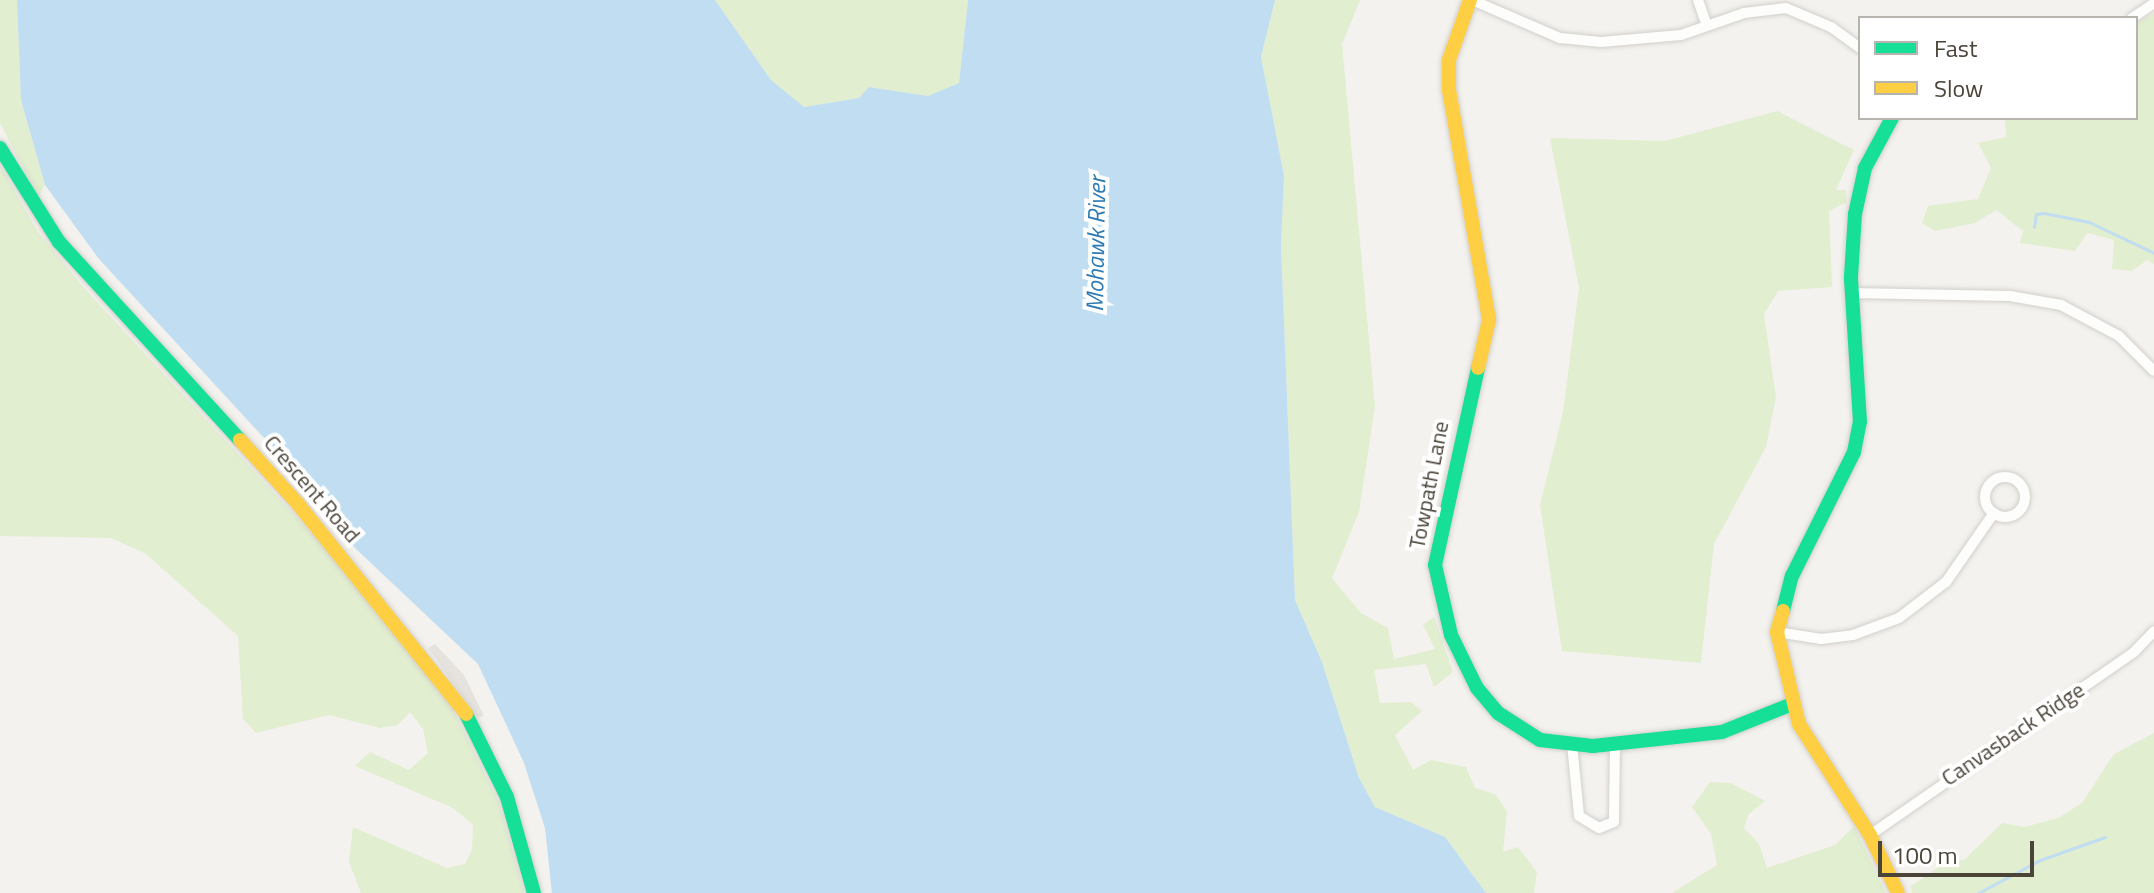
<!DOCTYPE html>
<html>
<head>
<meta charset="utf-8">
<style>
  body { margin:0 }
  #map { position:relative; width:2154px; height:893px; overflow:hidden; background:#f4f2ee; font-family:"Titillium Web",sans-serif }
  div>[style] { position:absolute }
  .green>* { inset:0; background:#e1eecf }
  .parking>* { inset:0; background:#e6e3df }
  .water>* { inset:0; background:#c0ddf1 }
  .stream>* { height:3px; margin:-1.5px; padding:0 1.5px; transform-origin:1.5px; border-radius:1.5px; background:#c0ddf1 }
  .roads { filter:drop-shadow(0 0 2px #d2d0cb) drop-shadow(0 0 2px #d2d0cb) }
  .street>* { height:10px; margin:-5px; padding:0 5px; transform-origin:5px; border-radius:5px; background:#fdfdfc }
  .street>.ring { margin:-5px; padding:0; box-sizing:content-box; background:none; border:10px solid #fdfdfc; border-radius:50% }
  .fast>* { height:14px; margin:-7px; padding:0 7px; transform-origin:7px; border-radius:7px; background:#16e098 }
  .slow>* { height:14px; margin:-7px; padding:0 7px; transform-origin:7px; border-radius:7px; background:#ffcf43 }
  span { translate:-50% -50%; white-space:nowrap; text-align:center; line-height:1.15; -webkit-text-stroke:8px #fff; paint-order:stroke }
  .street-label { font-size:22px; color:#4b4439 }
  .water-label { font-size:24px; color:#2e7ab2; font-style:italic }
  .legend { position:absolute; left:1858px; top:16px; width:280px; height:104px; box-sizing:border-box; background:#fff; border:2px solid #b7b4b0; margin:0; padding:10px 14px; list-style:none; font-size:24px; color:#4b4439 }
  .legend li { display:flex; align-items:center; gap:16px; height:40px }
  .legend b { width:40px; border:2px solid #b7b4b0 }
  .scale { position:absolute; left:1878px; top:841px; width:156px; height:36px; box-sizing:border-box; border:4px solid #4b4439; border-top:0; padding-left:10px; font-size:24px; line-height:28px; white-space:nowrap; color:#4b4439; -webkit-text-stroke:6px #fff; paint-order:stroke }
</style>
</head>
<body>
<div id="map">
  <div class="green">
    <div style="clip-path:polygon(0 0,17px 0,21px 100px,45px 185px,38px 197px,0 123px)"></div>
    <div style="clip-path:polygon(715px 0,968px 0,959px 83px,928px 96px,869px 87px,859px 98px,804px 107px,771px 80px)"></div>
    <div style="clip-path:polygon(1275px 0,1360px 0,1342px 44px,1375px 406px,1359px 512px,1332px 578px,1361px 613px,1388px 628px,1394px 659px,1435px 649px,1423px 625px,1434px 617px,1453px 672px,1434px 687px,1426px 664px,1374px 670px,1380px 703px,1411px 702px,1422px 711px,1395px 735px,1413px 770px,1431px 760px,1466px 767px,1475px 788px,1495px 794px,1507px 811px,1503px 852px,1518px 847px,1537px 872px,1534px 893px,1486px 893px,1445px 837px,1375px 807px,1359px 778px,1322px 662px,1295px 600px,1281px 246px,1284px 176px,1261px 57px)"></div>
    <div style="clip-path:polygon(2154px 13px,2154px 264px,2147px 260px,2132px 271px,2112px 269px,2114px 240px,2087px 233px,2075px 251px,2020px 243px,2023px 231px,1996px 210px,1975px 223px,1935px 231px,1922px 223px,1928px 206px,1978px 199px,1991px 168px,1978px 143px,2006px 137px,2005px 118px,2136px 118px,2136px 24px)"></div>
    <div style="clip-path:polygon(1777px 111px,1854px 150px,1836px 190px,1846px 190px,1847px 202px,1829px 211px,1832px 287px,1778px 291px,1764px 314px,1776px 397px,1766px 447px,1714px 544px,1701px 663px,1562px 651px,1540px 505px,1563px 412px,1579px 288px,1550px 138px,1665px 141px)"></div>
    <div style="clip-path:polygon(0 165px,38px 232px,84px 288px,327px 550px,451px 706px,499px 803px,524px 893px,361px 893px,349px 862px,353px 827px,447px 868px,465px 864px,472px 850px,473px 825px,453px 808px,355px 766px,370px 752px,409px 770px,428px 753px,423px 729px,410px 712px,398px 725px,380px 728px,329px 715px,256px 733px,243px 719px,238px 636px,146px 554px,111px 538px,0 536px)"></div>
    <div style="clip-path:polygon(2154px 733px,2154px 893px,1912px 893px,1911px 886px,1942px 865px,1965px 859px,2002px 823px,2025px 827px,2058px 818px,2082px 803px,2114px 754px)"></div>
    <div style="clip-path:polygon(1710px 782px,1731px 783px,1765px 801px,1748px 815px,1744px 828px,1759px 844px,1767px 868px,1835px 845px,1854px 826px,1886px 893px,1672px 893px,1717px 865px,1711px 834px,1692px 807px)"></div>
  </div>
  <div class="parking">
    <div style="clip-path:polygon(435px 644px,464px 675px,484px 716px,478px 718px,428px 648px)"></div>
  </div>
  <div class="water">
    <div style="clip-path:polygon(17px 0,715px 0,771px 80px,804px 107px,859px 98px,869px 87px,928px 96px,959px 83px,968px 0,1275px 0,1261px 57px,1284px 176px,1281px 246px,1295px 600px,1322px 662px,1359px 778px,1375px 807px,1445px 837px,1486px 893px,552px 893px,545px 828px,524px 763px,478px 664px,355px 548px,300px 477px,99px 259px,45px 185px,21px 100px)"></div>
  </div>
  <div class="stream">
    <div style="left:2034px;top:227px;width:13px;rotate:-81deg"></div>
    <div style="left:2036px;top:214px;width:8px;rotate:-7deg"></div>
    <div style="left:2044px;top:213px;width:46px;rotate:11.3deg"></div>
    <div style="left:2089px;top:222px;width:72px;rotate:25.5deg"></div>
    <div style="left:1978px;top:893px;width:70px;rotate:-28deg"></div>
    <div style="left:2040px;top:860px;width:69px;rotate:-19.5deg"></div>
  </div>
  <div class="roads">
    <div class="street">
      <div style="left:1472px;top:0;width:96px;rotate:23.4deg"></div>
      <div style="left:1560px;top:38px;width:41px;rotate:5.6deg"></div>
      <div style="left:1601px;top:42px;width:80px;rotate:-5deg"></div>
      <div style="left:1681px;top:35px;width:67px;rotate:-19.2deg"></div>
      <div style="left:1744px;top:13px;width:42px;rotate:-6.8deg"></div>
      <div style="left:1786px;top:8px;width:49px;rotate:22.9deg"></div>
      <div style="left:1831px;top:27px;width:36px;rotate:36deg"></div>
      <div style="left:1698px;top:0;width:24px;rotate:71deg"></div>
      <div style="left:2132px;top:18px;width:27px;rotate:-34deg"></div>
      <div style="left:1851px;top:293px;width:159px;rotate:1.1deg"></div>
      <div style="left:2010px;top:296px;width:52px;rotate:10deg"></div>
      <div style="left:2061px;top:305px;width:66px;rotate:28.1deg"></div>
      <div style="left:2119px;top:336px;width:49px;rotate:45deg"></div>
      <div class="ring" style="left:1985px;top:477px;width:30px;height:30px"></div>
      <div style="left:1777px;top:632px;width:45px;rotate:9deg"></div>
      <div style="left:1821px;top:639px;width:32px;rotate:-7deg"></div>
      <div style="left:1853px;top:635px;width:49px;rotate:-20.3deg"></div>
      <div style="left:1899px;top:618px;width:59px;rotate:-37.5deg"></div>
      <div style="left:1946px;top:582px;width:84px;rotate:-55.2deg"></div>
      <div style="left:1572px;top:744px;width:72px;rotate:84.4deg"></div>
      <div style="left:1579px;top:816px;width:23px;rotate:31deg"></div>
      <div style="left:1599px;top:828px;width:16px;rotate:-22deg"></div>
      <div style="left:1614px;top:822px;width:77px;rotate:-89.3deg"></div>
      <div style="left:1870px;top:835px;width:321px;rotate:-34.7deg"></div>
      <div style="left:2134px;top:652px;width:29px;rotate:-46deg"></div>
    </div>
    <div class="fast">
      <div style="left:0;top:148px;width:111px;rotate:57.9deg"></div>
      <div style="left:59px;top:242px;width:268px;rotate:47.6deg"></div>
      <div style="left:1478px;top:368px;width:202px;rotate:102.3deg"></div>
      <div style="left:1435px;top:565px;width:72px;rotate:77.1deg"></div>
      <div style="left:1451px;top:635px;width:59px;rotate:63.9deg"></div>
      <div style="left:1477px;top:688px;width:33px;rotate:50deg"></div>
      <div style="left:1498px;top:713px;width:50px;rotate:32.7deg"></div>
      <div style="left:1540px;top:740px;width:53px;rotate:6.5deg"></div>
      <div style="left:1593px;top:746px;width:130px;rotate:-6.2deg"></div>
      <div style="left:1722px;top:732px;width:75px;rotate:-21.8deg"></div>
      <div style="left:1783px;top:611px;width:36px;rotate:-76deg"></div>
      <div style="left:1792px;top:576px;width:139px;rotate:-63.4deg"></div>
      <div style="left:1854px;top:452px;width:31px;rotate:-79deg"></div>
      <div style="left:1860px;top:422px;width:145px;rotate:-93.6deg"></div>
      <div style="left:1851px;top:277px;width:63px;rotate:-86.4deg"></div>
      <div style="left:1855px;top:214px;width:47px;rotate:-77.7deg"></div>
      <div style="left:1865px;top:168px;width:57px;rotate:-61.6deg"></div>
      <div style="left:466px;top:714px;width:93px;rotate:63.7deg"></div>
      <div style="left:507px;top:797px;width:100px;rotate:74.3deg"></div>
    </div>
    <div class="slow">
      <div style="left:1470px;top:0;width:64px;rotate:109.3deg"></div>
      <div style="left:1449px;top:60px;width:30px;rotate:90deg"></div>
      <div style="left:1449px;top:90px;width:233px;rotate:80.1deg"></div>
      <div style="left:1489px;top:320px;width:49px;rotate:102.9deg"></div>
      <div style="left:240px;top:440px;width:86px;rotate:47.8deg"></div>
      <div style="left:298px;top:504px;width:269px;rotate:51.3deg"></div>
      <div style="left:1783px;top:611px;width:22px;rotate:106deg"></div>
      <div style="left:1777px;top:632px;width:95px;rotate:76.6deg"></div>
      <div style="left:1799px;top:724px;width:132px;rotate:57.4deg"></div>
      <div style="left:1870px;top:835px;width:64px;rotate:64.2deg"></div>
    </div>
  </div>
  <div class="street-label">
    <span style="left:1429px;top:485px;rotate:-79deg">Towpath Lane</span>
    <span style="left:312px;top:489px;rotate:49deg">Crescent Road</span>
    <span style="left:2013px;top:734px;rotate:-34deg">Canvasback Ridge</span>
  </div>
  <div class="water-label">
    <span style="left:1096px;top:244px;rotate:-89deg">Mohawk River</span>
  </div>
  <ul class="legend">
  <li><b style="height:10px;background:#16e098"></b>Fast</li>
  <li><b style="height:10px;background:#ffcf43"></b>Slow</li>
  </ul>
  <div class="scale">100 m</div>
</div>
</body>
</html>
